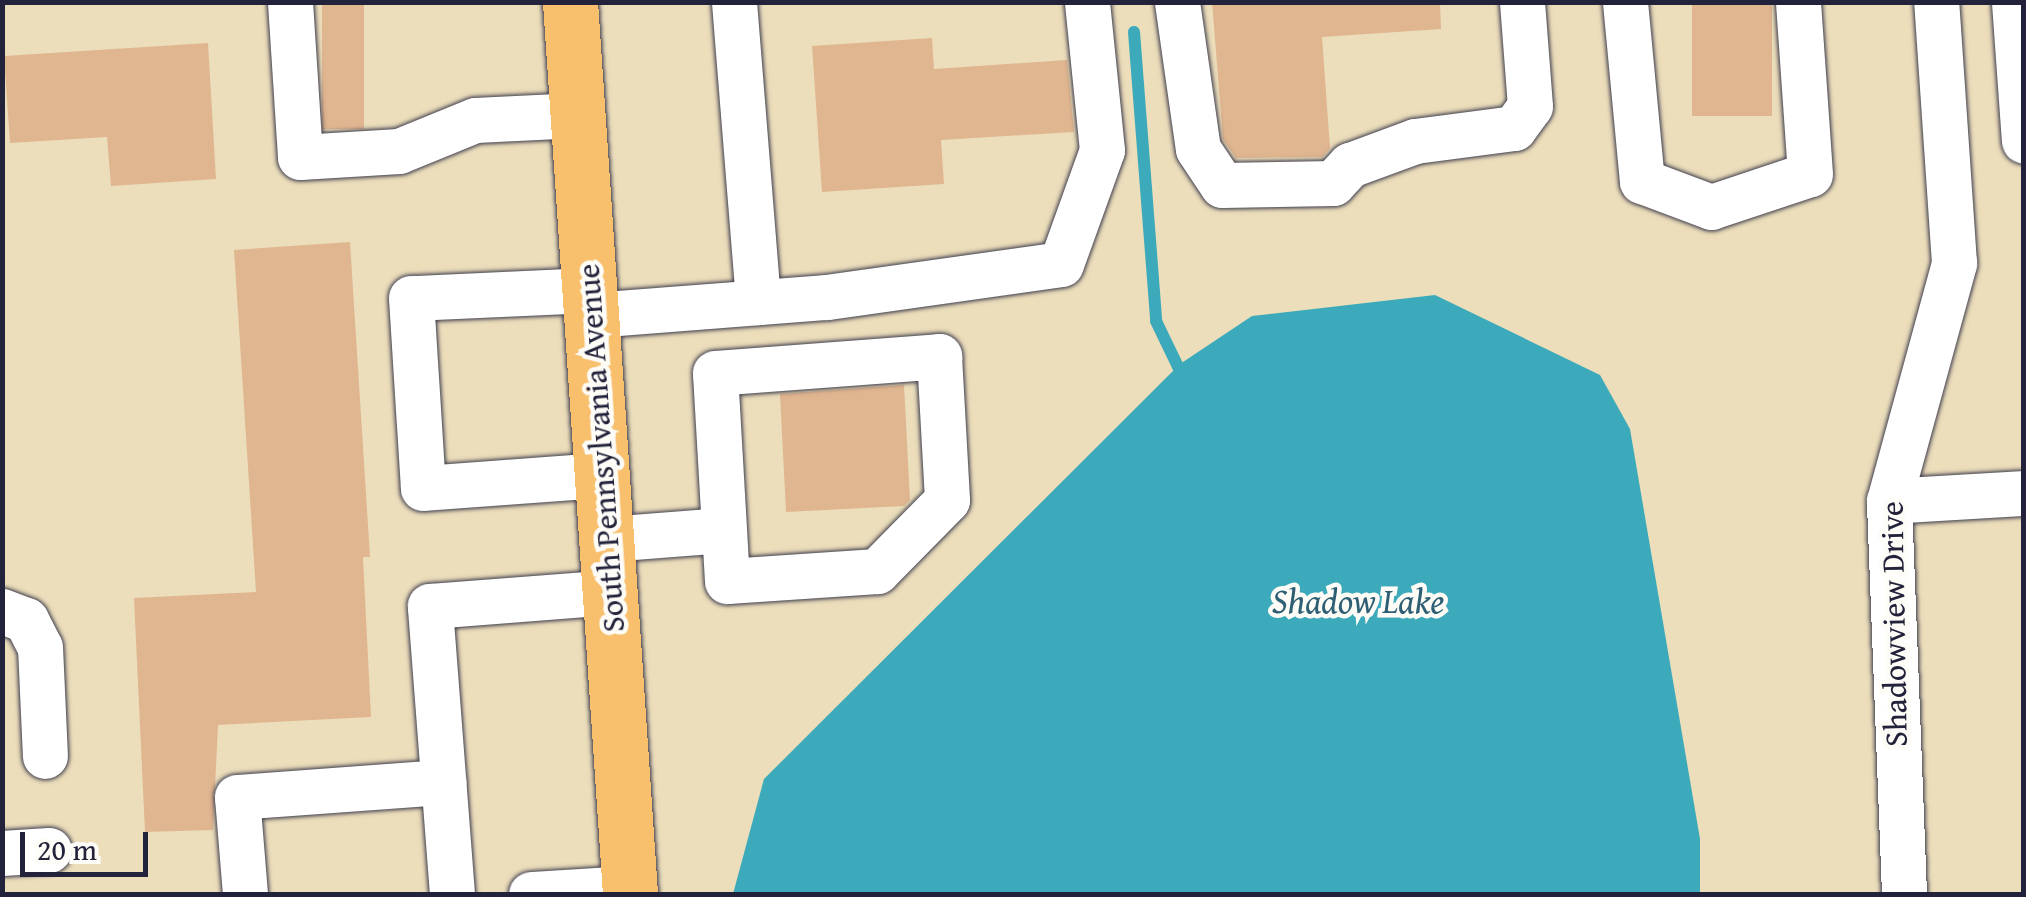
<!DOCTYPE html>
<html>
<head>
<meta charset="utf-8">
<style>
  body { margin:0 }
  #map { position:relative; width:2026px; height:897px; overflow:hidden; background:#ecdebb; font-family:"Gentium Book Plus",serif }
  div>[style] { position:absolute }
  .water>* { inset:0; background:#3caaba }
  .stream>* { height:12px; margin:-6px; padding:0 6px; transform-origin:6px; border-radius:6px; background:#3caaba }
  .building>* { inset:0; background:#e0b690; transform-origin:0 0 }
  .roads { filter:drop-shadow(0 0 2px #403e4e) drop-shadow(0 0 2px #403e4e) }
  .minor>* { height:45px; margin:-22.5px; padding:0 22.5px; transform-origin:22.5px; border-radius:22.5px; background:#fff }
  .major>* { height:55px; margin:-27.5px; padding:0 27.5px; transform-origin:27.5px; border-radius:27.5px; background:#f8bf6c }
  span { translate:-50% -50%; white-space:nowrap; text-align:center; line-height:1.15; -webkit-text-stroke:9px #fdfcf7; paint-order:stroke }
  .street-label { font-size:32px; color:#22223b }
  .water-label { font-size:35px; color:#2e5f74; font-style:italic }
  .frame { position:absolute; inset:0; border:5px solid #22223b; pointer-events:none }
  .scale { position:absolute; left:20px; top:832px; width:128px; height:45px; box-sizing:border-box; border:5px solid #22223b; border-top:0; padding-left:12px; font-size:30px; line-height:35px; white-space:nowrap; color:#22223b; -webkit-text-stroke:8px #fdfcf7; paint-order:stroke }
</style>
</head>
<body>
<div id="map">
  <div class="water">
    <div style="clip-path:polygon(1435px 295px,1600px 375px,1630px 429px,1700px 839px,1700px 894px,733px 894px,764px 779px,1180px 364px,1252px 316px)"></div>
  </div>
  <div class="stream">
    <div style="left:1134px;top:32px;width:290px;rotate:85.6deg"></div>
    <div style="left:1156px;top:321px;width:62px;rotate:64.3deg"></div>
  </div>
  <div class="building">
    <div style="left:322px;top:2px;width:42px;height:127px"></div>
    <div style="clip-path:polygon(1212px 2px,1440px 2px,1441px 29px,1322px 37px,1330px 148px,1322px 157px,1236px 158px,1223px 139px)"></div>
    <div style="left:1692px;top:2px;width:80px;height:114px"></div>
    <div style="clip-path:polygon(932px 38px,934px 69px,1067px 60px,1074px 132px,941px 140px,944px 184px,822px 192px,812px 46px)"></div>
    <div style="clip-path:polygon(208px 43px,216px 179px,111px 186px,107px 137px,10px 143px,4px 56px)"></div>
    <div style="clip-path:polygon(350px 242px,370px 557px,363px 557px,371px 717px,218px 725px,213px 830px,145px 832px,134px 598px,256px 592px,234px 250px)"></div>
    <div style="clip-path:polygon(904px 385px,910px 500px,904px 506px,786px 512px,780px 394px)"></div>
  </div>
  <div class="roads">
    <div class="minor">
      <div style="left:290px;top:2px;width:155px;rotate:86.3deg"></div>
      <div style="left:300px;top:157px;width:99px;rotate:-3.5deg"></div>
      <div style="left:399px;top:151px;width:82px;rotate:-22.2deg"></div>
      <div style="left:475px;top:120px;width:103px;rotate:-2.8deg"></div>
      <div style="left:734px;top:2px;width:301px;rotate:85.4deg"></div>
      <div style="left:1177px;top:2px;width:148px;rotate:81.9deg"></div>
      <div style="left:1198px;top:149px;width:43px;rotate:56.3deg"></div>
      <div style="left:1222px;top:185px;width:111px;rotate:-1deg"></div>
      <div style="left:1333px;top:183px;width:25px;rotate:-47deg"></div>
      <div style="left:1350px;top:165px;width:69px;rotate:-20.3deg"></div>
      <div style="left:1415px;top:141px;width:100px;rotate:-7.5deg"></div>
      <div style="left:1514px;top:128px;width:27px;rotate:-54deg"></div>
      <div style="left:1530px;top:106px;width:104px;rotate:-94.4deg"></div>
      <div style="left:1625px;top:2px;width:180px;rotate:84.6deg"></div>
      <div style="left:1642px;top:181px;width:74px;rotate:20.6deg"></div>
      <div style="left:1711px;top:207px;width:104px;rotate:-18.4deg"></div>
      <div style="left:1810px;top:174px;width:172px;rotate:-94deg"></div>
      <div style="left:2014px;top:2px;width:139px;rotate:85.9deg"></div>
      <div style="left:590px;top:290px;width:179px;rotate:177.4deg"></div>
      <div style="left:411px;top:298px;width:190px;rotate:86.4deg"></div>
      <div style="left:423px;top:488px;width:179px;rotate:-4.2deg"></div>
      <div style="left:592px;top:315px;width:236px;rotate:-4.4deg"></div>
      <div style="left:827px;top:297px;width:236px;rotate:-8deg"></div>
      <div style="left:1061px;top:264px;width:121px;rotate:-70.2deg"></div>
      <div style="left:1102px;top:150px;width:149px;rotate:-95.8deg"></div>
      <div style="left:939px;top:356px;width:144px;rotate:86.8deg"></div>
      <div style="left:947px;top:500px;width:100px;rotate:134.6deg"></div>
      <div style="left:877px;top:571px;width:150px;rotate:176.2deg"></div>
      <div style="left:727px;top:581px;width:208px;rotate:-93.3deg"></div>
      <div style="left:715px;top:373px;width:225px;rotate:-4.3deg"></div>
      <div style="left:1889px;top:501px;width:135px;rotate:-3.4deg"></div>
      <div style="left:607px;top:539px;width:117px;rotate:-4.4deg"></div>
      <div style="left:2px;top:611px;width:26px;rotate:21deg"></div>
      <div style="left:26px;top:620px;width:30px;rotate:63deg"></div>
      <div style="left:40px;top:647px;width:109px;rotate:87.4deg"></div>
      <div style="left:2px;top:853px;width:47px;rotate:-3.7deg"></div>
      <div style="left:245px;top:894px;width:97px;rotate:-94.7deg"></div>
      <div style="left:237px;top:797px;width:207px;rotate:-4.2deg"></div>
      <div style="left:452px;top:894px;width:289px;rotate:-94.4deg"></div>
      <div style="left:430px;top:606px;width:181px;rotate:-4.4deg"></div>
      <div style="left:531px;top:894px;width:99px;rotate:-3.5deg"></div>
      <div style="left:1904px;top:894px;width:393px;rotate:-92.2deg"></div>
      <div style="left:1889px;top:501px;width:247px;rotate:-74.7deg"></div>
      <div style="left:1954px;top:263px;width:262px;rotate:-93.9deg"></div>
    </div>
    <div class="major">
      <div style="left:570px;top:2px;width:894px;rotate:86.15deg"></div>
    </div>
  </div>
  <div class="street-label">
    <span style="left:601px;top:448px;rotate:-94deg">South Pennsylvania Avenue</span>
    <span style="left:1894px;top:624px;rotate:-91deg">Shadowview Drive</span>
  </div>
  <div class="water-label">
    <span style="left:1358px;top:601px">Shadow Lake</span>
  </div>
  <div class="frame"></div>
  <div class="scale">20 m</div>
</div>
</body>
</html>
